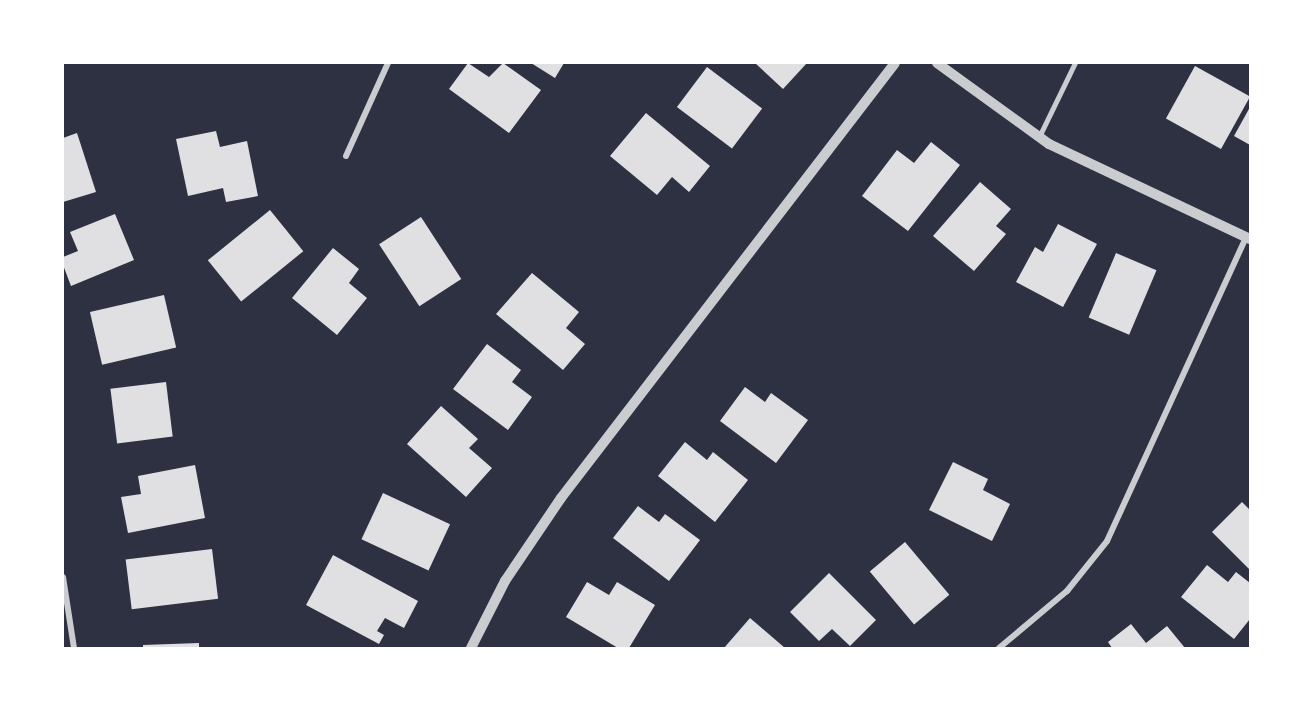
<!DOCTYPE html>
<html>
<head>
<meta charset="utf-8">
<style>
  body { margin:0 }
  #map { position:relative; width:1313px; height:711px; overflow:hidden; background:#2d3142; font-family:"Noto Serif",serif }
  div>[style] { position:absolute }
  .building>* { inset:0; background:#e0e0e3; transform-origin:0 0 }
  .service>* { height:4.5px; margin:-2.25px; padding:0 2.25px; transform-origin:2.25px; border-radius:2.25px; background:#caccd0 }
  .minor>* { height:6px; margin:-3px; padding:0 3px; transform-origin:3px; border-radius:3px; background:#caccd0 }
  .tertiary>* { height:10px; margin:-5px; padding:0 5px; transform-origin:5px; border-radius:5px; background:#caccd0 }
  span { translate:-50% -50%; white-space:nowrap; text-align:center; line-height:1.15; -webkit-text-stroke:6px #fff; paint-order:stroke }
  .frame { position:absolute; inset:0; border:64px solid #fff; pointer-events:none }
</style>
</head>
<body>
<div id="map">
  <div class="building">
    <div style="clip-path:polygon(468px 63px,489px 77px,503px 63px,541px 90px,509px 133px,449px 89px)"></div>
    <div style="clip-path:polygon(531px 63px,564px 63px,555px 78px)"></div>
    <div style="clip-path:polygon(755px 63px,807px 63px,783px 89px)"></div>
    <div style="left:1195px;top:66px;width:63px;height:60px;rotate:29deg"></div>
    <div style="left:707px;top:67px;width:69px;height:50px;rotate:37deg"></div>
    <div style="clip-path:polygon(1250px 107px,1250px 145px,1234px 136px)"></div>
    <div style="clip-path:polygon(646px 113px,710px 166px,689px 192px,672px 177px,657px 195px,610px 156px)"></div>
    <div style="clip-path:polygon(216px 131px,220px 147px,247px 141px,258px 196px,226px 202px,223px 188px,188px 196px,176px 139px)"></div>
    <div style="clip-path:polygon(77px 133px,96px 192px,63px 202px,63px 138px)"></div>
    <div style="clip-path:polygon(931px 142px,960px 165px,908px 231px,862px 196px,897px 150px,914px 163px)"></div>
    <div style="clip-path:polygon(980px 182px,1011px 209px,996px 226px,1006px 234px,974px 271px,933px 236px)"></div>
    <div style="left:270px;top:210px;width:53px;height:80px;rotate:51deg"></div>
    <div style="clip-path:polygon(115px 214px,134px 260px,71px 286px,63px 265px,63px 257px,78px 251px,70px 232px)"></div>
    <div style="left:421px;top:217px;width:74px;height:50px;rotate:57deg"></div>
    <div style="clip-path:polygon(1058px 224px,1097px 244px,1063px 307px,1016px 282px,1035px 247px,1043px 252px)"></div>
    <div style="clip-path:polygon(333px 248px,359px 269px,349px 283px,367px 298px,337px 335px,292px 298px)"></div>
    <div style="left:1116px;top:253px;width:44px;height:70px;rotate:23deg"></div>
    <div style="clip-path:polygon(532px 273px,579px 312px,566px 328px,585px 344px,563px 370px,496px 314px)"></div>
    <div style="left:164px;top:295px;width:54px;height:76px;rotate:77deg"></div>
    <div style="clip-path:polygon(487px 344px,521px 370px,512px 382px,532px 397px,508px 430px,453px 389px)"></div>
    <div style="left:166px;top:382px;width:55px;height:56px;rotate:83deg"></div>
    <div style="clip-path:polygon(745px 387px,765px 402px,771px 393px,808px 420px,776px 463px,720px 421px)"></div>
    <div style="clip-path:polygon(441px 406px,478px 439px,469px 448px,492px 468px,466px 497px,407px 444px)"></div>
    <div style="clip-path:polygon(685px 442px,707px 460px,713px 452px,748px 480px,715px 522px,658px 476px)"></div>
    <div style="clip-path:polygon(953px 462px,988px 479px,983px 490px,1010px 504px,992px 541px,929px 510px)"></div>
    <div style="clip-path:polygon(195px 465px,205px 518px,128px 533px,121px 497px,141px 494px,138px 476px)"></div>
    <div style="left:383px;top:493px;width:74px;height:51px;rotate:25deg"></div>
    <div style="clip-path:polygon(1242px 502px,1250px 510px,1250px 570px,1212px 532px)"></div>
    <div style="clip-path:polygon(638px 506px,659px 522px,665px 514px,700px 540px,669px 581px,613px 538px)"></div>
    <div style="left:905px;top:542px;width:69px;height:46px;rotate:50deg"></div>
    <div style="left:212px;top:549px;width:50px;height:87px;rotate:83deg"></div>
    <div style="clip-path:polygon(333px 555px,418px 601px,404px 628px,385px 618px,377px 631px,384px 635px,379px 644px,306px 605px)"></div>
    <div style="clip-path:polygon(1207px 565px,1228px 582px,1236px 572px,1250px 583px,1250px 619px,1234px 639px,1181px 597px)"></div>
    <div style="clip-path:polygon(829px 573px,876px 620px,850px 646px,832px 629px,819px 641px,790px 612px)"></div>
    <div style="clip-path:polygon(587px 582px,609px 595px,617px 582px,655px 605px,629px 648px,618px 648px,566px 617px)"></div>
    <div style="clip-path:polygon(750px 618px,785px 648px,724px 648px)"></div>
    <div style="clip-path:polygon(1131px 624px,1146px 643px,1167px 626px,1185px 648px,1112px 648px,1108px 642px)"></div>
    <div style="clip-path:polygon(199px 643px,199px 648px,143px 648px,143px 645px)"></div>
  </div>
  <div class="service">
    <div style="left:1039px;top:137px;width:82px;rotate:-64.1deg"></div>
  </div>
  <div class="minor">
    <div style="left:346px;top:156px;width:102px;rotate:-65.7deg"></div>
    <div style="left:63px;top:577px;width:72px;rotate:81.2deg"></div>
    <div style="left:999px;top:648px;width:89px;rotate:-40deg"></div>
    <div style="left:1067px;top:591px;width:64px;rotate:-51.3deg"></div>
    <div style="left:1107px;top:541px;width:333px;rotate:-65.4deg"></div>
  </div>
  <div class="tertiary">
    <div style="left:937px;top:63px;width:138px;rotate:35.9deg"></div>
    <div style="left:1049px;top:144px;width:222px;rotate:25.3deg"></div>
    <div style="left:471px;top:648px;width:75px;rotate:-63.1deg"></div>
    <div style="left:505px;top:581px;width:100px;rotate:-56deg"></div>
    <div style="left:561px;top:498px;width:548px;rotate:-52.48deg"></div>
  </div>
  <div class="frame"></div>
</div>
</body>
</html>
